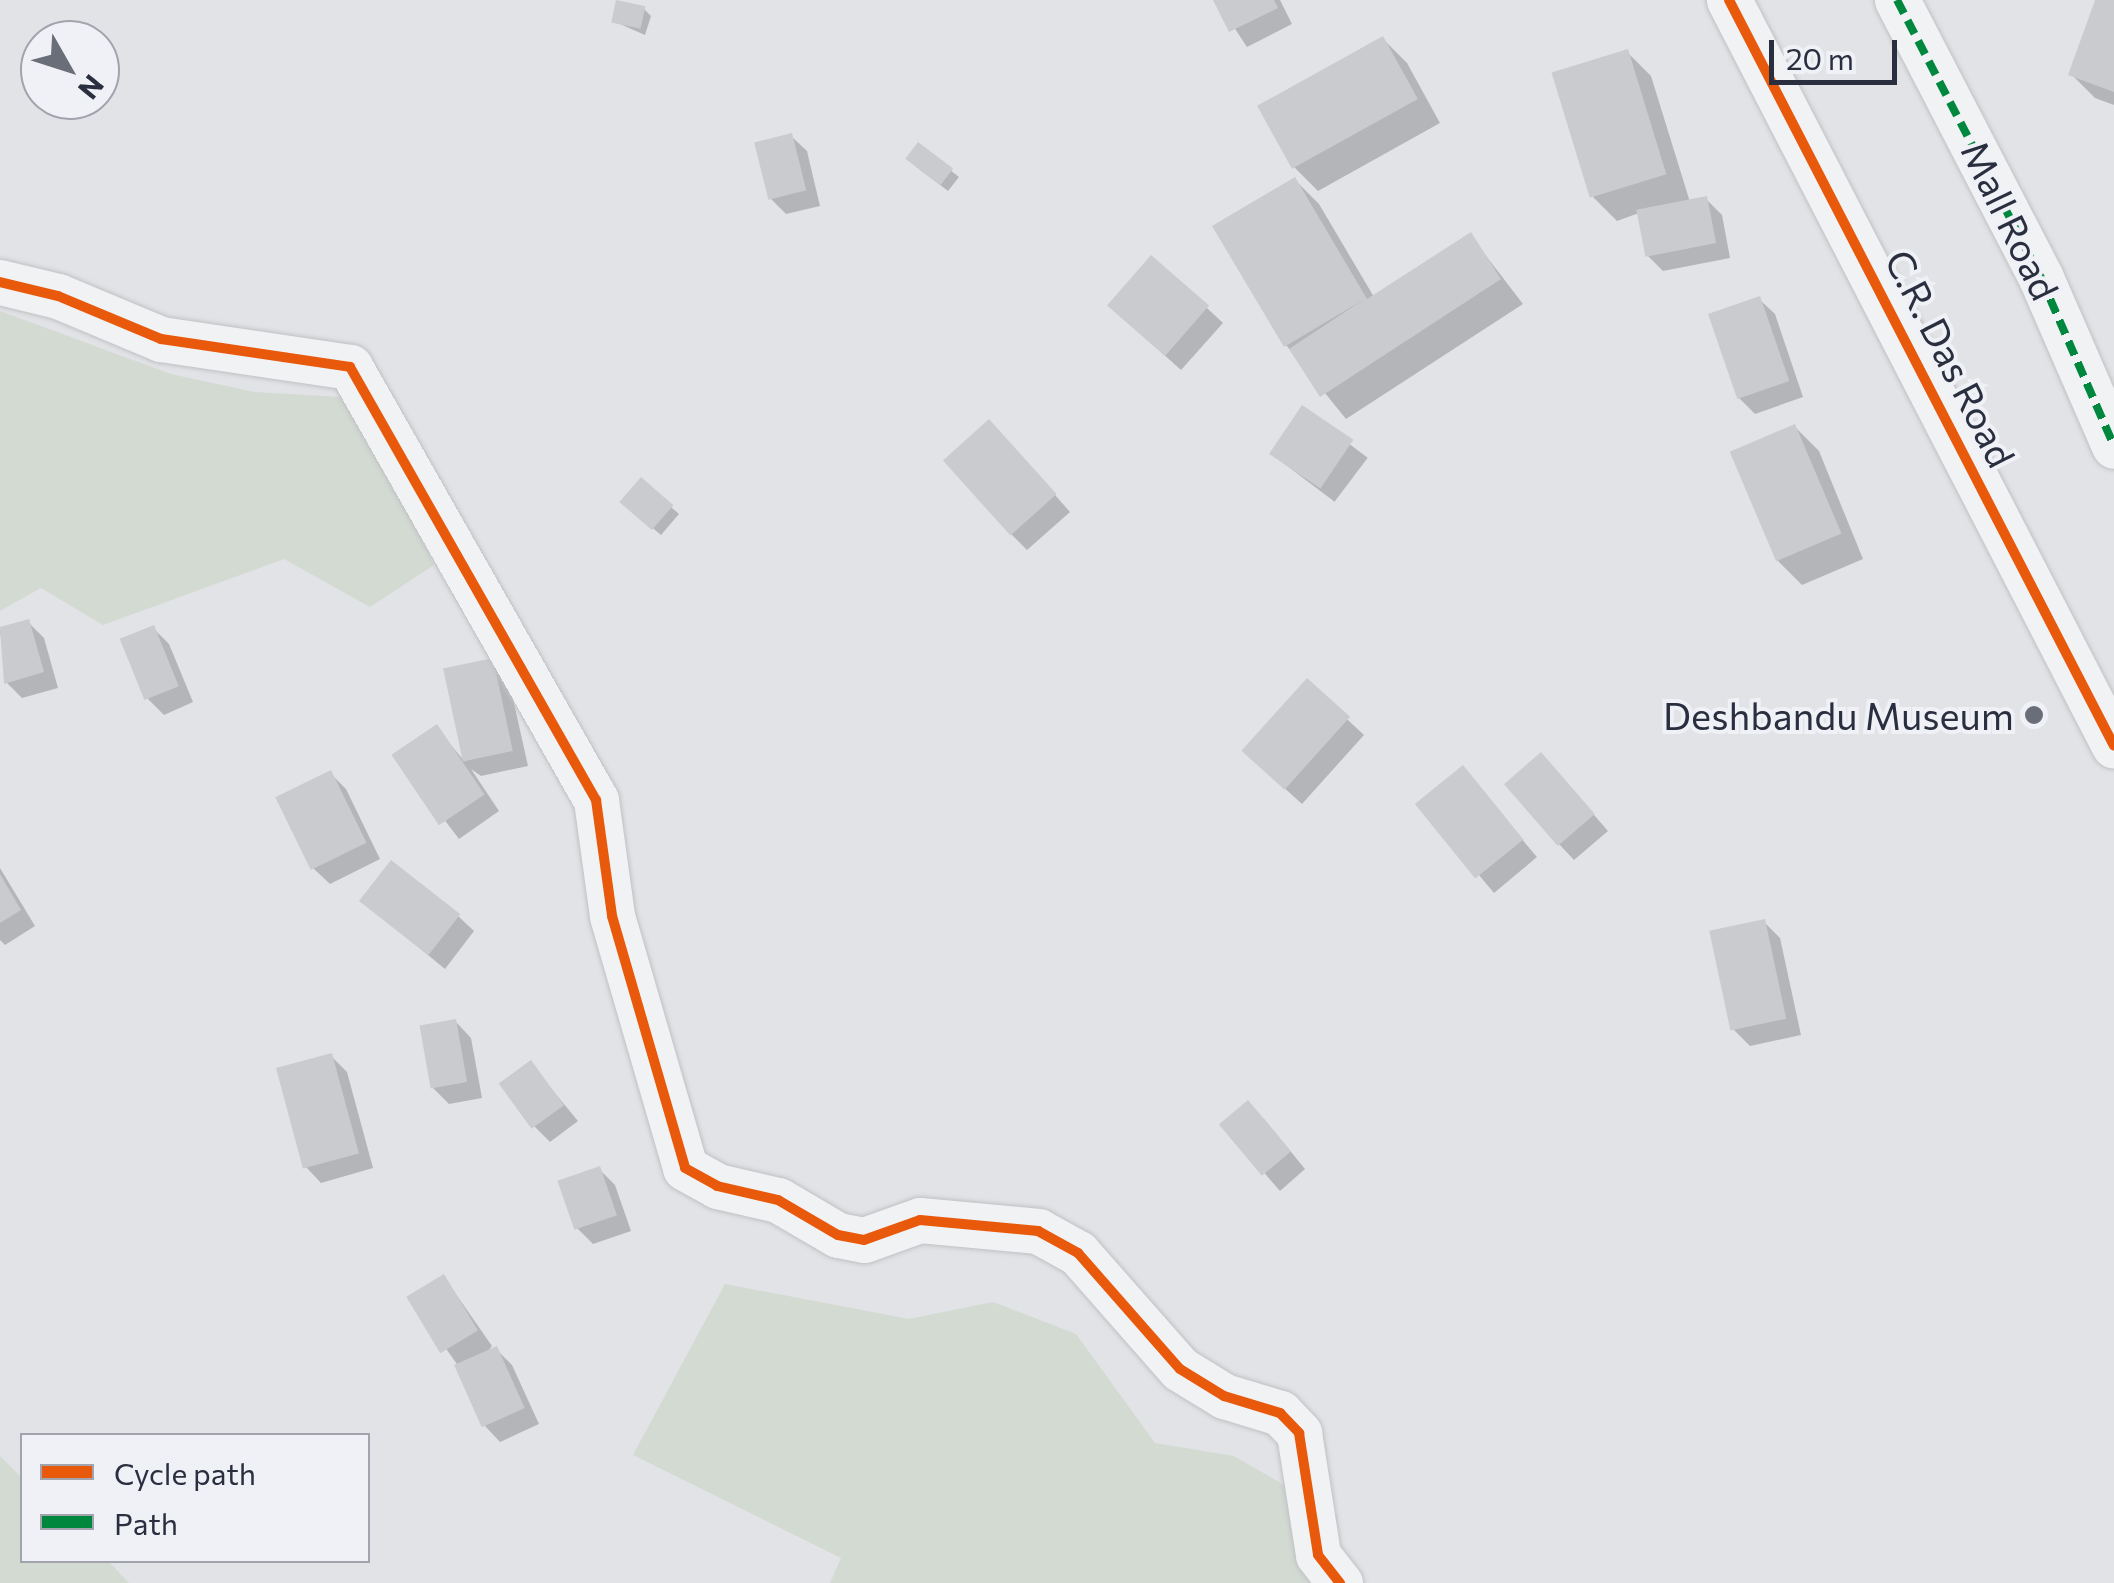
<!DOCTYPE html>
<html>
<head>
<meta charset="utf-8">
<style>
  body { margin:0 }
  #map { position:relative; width:2114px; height:1583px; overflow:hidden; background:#e2e3e6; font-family:Commissioner,sans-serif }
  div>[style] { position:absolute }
  .green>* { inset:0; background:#d2dad2 }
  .shadow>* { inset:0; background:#0003; transform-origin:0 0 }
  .building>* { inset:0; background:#cacbcf; transform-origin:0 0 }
  .roads { filter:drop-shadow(0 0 2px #c0c1c4) drop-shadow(0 0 2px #c0c1c4) }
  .street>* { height:45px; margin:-22.5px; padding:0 22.5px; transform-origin:22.5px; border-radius:22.5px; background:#f1f2f4 }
  .quiet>* { height:8px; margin-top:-4px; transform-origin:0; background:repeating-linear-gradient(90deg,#00873e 0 15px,transparent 0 23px) }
  .cycleway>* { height:10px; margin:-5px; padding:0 5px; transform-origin:5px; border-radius:5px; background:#e8590c }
  .dots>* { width:28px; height:28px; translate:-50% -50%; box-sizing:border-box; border:5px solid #f0f1f6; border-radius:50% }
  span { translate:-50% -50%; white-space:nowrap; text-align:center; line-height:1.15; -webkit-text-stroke:8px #f0f1f6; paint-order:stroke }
  .street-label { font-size:38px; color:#2a2f3f }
  .poi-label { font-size:38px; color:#2a2f3f }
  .right { translate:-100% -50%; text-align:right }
  .legend { position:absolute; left:20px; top:1433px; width:350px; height:130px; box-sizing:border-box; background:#f0f1f6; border:2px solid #a1a3ad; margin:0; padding:12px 18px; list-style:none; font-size:30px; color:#2a2f3f }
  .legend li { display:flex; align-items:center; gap:20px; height:50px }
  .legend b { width:50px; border:2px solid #a1a3ad }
  .north { position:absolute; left:20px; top:20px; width:100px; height:100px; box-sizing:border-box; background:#f0f1f6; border:2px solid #a1a3ad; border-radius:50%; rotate:129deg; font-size:28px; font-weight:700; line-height:40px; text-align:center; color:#2a2f3f }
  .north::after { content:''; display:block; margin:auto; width:35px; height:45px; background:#6a6e79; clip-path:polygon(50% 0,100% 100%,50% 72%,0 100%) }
  .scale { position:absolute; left:1769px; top:40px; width:128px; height:45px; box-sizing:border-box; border:5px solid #2a2f3f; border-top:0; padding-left:12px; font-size:30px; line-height:35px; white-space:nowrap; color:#2a2f3f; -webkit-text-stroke:8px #f0f1f6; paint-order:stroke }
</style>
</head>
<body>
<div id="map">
  <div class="green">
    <div style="clip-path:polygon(0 311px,171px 374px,254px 392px,341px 397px,380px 446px,434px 565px,370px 607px,284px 559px,103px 625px,41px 588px,0 611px)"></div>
    <div style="clip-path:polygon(725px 1284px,909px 1319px,993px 1302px,1076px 1334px,1155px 1443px,1234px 1456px,1338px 1516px,1313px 1583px,830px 1583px,841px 1558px,633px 1455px)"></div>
    <div style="clip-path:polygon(0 1456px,22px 1478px,22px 1560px,108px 1561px,129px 1583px,0 1583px)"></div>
  </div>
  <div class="shadow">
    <div style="clip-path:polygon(1216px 0,1280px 0,1292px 24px,1247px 47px)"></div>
    <div style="clip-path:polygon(2098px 0,2114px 0,2114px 105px,2095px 98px,2071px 74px)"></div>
    <div style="clip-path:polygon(643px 8px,651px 16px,645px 35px,613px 21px)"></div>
    <div style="clip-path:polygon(1383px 39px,1407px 63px,1440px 123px,1318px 191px,1294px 167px)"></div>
    <div style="clip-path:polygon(1627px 52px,1651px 76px,1690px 202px,1706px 199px,1722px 215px,1730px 258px,1663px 271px,1647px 255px,1639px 213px,1617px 221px,1593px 197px)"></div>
    <div style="clip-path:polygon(791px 136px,807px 151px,820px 206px,786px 214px,770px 198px)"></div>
    <div style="clip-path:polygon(918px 145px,959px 177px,948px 191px,915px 166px)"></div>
    <div style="clip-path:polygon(1295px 180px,1319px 204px,1374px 297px,1470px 235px,1523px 304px,1346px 419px,1286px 345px)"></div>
    <div style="clip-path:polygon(1759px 299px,1775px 314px,1803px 397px,1755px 414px,1739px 398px)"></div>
    <div style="clip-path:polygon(1207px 308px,1223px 323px,1181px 370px,1125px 320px)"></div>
    <div style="left:1303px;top:409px;width:81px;height:55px;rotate:37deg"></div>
    <div style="clip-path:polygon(1795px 427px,1819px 451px,1863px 559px,1802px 585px,1778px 561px)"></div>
    <div style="clip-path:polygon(1005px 438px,1070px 512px,1027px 550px,1011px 534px)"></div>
    <div style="clip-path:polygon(641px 481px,679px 514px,661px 535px,630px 509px)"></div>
    <div style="clip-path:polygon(28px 622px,44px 638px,58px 688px,22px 698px,6px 682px,0 630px)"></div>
    <div style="clip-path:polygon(153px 628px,169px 644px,193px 702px,164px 715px,148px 699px)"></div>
    <div style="clip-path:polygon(492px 660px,508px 676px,528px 766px,481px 776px,471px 769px,499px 811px,459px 839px,396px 756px,436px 727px,465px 762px,446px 670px)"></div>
    <div style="clip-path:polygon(1307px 682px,1364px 735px,1302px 804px,1261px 767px)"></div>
    <div style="left:1463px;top:769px;width:115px;height:56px;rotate:50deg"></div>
    <div style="clip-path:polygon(1556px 771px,1608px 831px,1574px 860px,1559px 844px)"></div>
    <div style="clip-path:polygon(330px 773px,346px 789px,380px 859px,330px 884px,314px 869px)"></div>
    <div style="clip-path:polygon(0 868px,35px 926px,5px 945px,0 940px)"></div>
    <div style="clip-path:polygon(362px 901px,458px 916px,474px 931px,445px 969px)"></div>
    <div style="clip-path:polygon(1764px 922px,1780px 938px,1801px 1035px,1750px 1046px,1734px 1030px)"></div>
    <div style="clip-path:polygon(456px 1022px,471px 1038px,482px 1098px,449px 1104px,433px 1088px)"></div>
    <div style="clip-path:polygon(331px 1056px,347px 1072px,373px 1168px,321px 1183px,306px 1167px)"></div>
    <div style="clip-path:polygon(530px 1063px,578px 1121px,550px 1142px,534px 1126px)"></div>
    <div style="clip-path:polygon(1264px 1119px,1305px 1169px,1280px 1191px,1222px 1124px)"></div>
    <div style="clip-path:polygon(599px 1169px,615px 1185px,631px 1231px,593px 1244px,577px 1228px)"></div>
    <div style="clip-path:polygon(444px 1277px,492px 1346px,485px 1355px,496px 1349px,512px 1365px,539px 1424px,500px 1442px,485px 1426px,459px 1367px,410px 1298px)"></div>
  </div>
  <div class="building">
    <div style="left:616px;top:0;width:30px;height:23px;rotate:12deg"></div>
    <div style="clip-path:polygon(1213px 0,1274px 0,1278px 8px,1229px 32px)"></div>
    <div style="clip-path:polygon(2095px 0,2114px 0,2114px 92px,2068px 75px)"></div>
    <div style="left:1383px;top:36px;width:72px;height:144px;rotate:61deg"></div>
    <div style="left:1628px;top:49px;width:131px;height:80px;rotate:73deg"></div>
    <div style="left:792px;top:133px;width:59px;height:39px;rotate:76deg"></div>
    <div style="left:918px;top:142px;width:44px;height:21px;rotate:37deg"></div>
    <div style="clip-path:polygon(1295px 177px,1367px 299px,1471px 232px,1501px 279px,1320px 397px,1289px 349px,1363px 300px,1284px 347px,1212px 226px)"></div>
    <div style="left:1707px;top:196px;width:48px;height:72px;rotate:79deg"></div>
    <div style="left:1151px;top:255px;width:77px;height:67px;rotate:41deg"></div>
    <div style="left:1760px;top:296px;width:90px;height:55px;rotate:71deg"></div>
    <div style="left:1302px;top:405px;width:62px;height:59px;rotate:34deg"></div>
    <div style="left:989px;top:419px;width:101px;height:62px;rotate:48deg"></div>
    <div style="left:1795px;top:424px;width:119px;height:71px;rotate:67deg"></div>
    <div style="left:641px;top:477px;width:43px;height:33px;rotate:41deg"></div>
    <div style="clip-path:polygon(29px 619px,44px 672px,4px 684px,0 627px)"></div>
    <div style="left:154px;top:625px;width:66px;height:37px;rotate:68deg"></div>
    <div style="left:493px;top:658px;width:95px;height:51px;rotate:78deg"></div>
    <div style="left:1307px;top:678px;width:58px;height:98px;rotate:42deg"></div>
    <div style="left:437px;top:724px;width:85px;height:55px;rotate:56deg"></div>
    <div style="left:1541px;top:752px;width:82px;height:49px;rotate:49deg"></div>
    <div style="left:1463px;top:765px;width:96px;height:62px;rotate:51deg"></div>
    <div style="left:331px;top:770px;width:81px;height:62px;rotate:64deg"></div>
    <div style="left:391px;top:860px;width:88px;height:52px;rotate:38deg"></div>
    <div style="clip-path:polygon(0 874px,21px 910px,0 923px)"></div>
    <div style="left:1765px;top:919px;width:102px;height:57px;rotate:78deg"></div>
    <div style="left:456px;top:1019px;width:64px;height:37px;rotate:80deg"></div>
    <div style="left:332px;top:1053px;width:104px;height:58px;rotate:75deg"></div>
    <div style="left:531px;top:1060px;width:56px;height:40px;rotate:54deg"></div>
    <div style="left:1248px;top:1100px;width:67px;height:38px;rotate:50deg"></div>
    <div style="left:600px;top:1166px;width:52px;height:45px;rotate:71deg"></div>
    <div style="left:444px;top:1274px;width:66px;height:44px;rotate:59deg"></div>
    <div style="left:497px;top:1346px;width:68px;height:47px;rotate:66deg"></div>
  </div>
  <div class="roads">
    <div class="street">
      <div style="left:1729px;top:0;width:839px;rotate:62.7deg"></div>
      <div style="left:1897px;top:0;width:313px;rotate:62.6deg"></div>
      <div style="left:2041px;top:278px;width:183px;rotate:66.5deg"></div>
      <div style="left:0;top:282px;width:60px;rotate:13.6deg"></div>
      <div style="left:58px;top:296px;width:112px;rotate:22.7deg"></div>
      <div style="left:161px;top:339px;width:191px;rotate:8.4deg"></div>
      <div style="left:350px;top:367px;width:498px;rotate:60.4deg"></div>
      <div style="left:596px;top:800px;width:117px;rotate:82.1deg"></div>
      <div style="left:612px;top:916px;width:262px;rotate:73.8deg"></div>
      <div style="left:685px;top:1168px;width:37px;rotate:29deg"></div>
      <div style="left:717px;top:1186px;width:63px;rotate:12.9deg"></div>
      <div style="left:778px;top:1200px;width:69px;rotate:30.3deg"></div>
      <div style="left:838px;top:1235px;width:26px;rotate:11deg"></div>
      <div style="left:864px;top:1240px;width:59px;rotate:-19.7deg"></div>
      <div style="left:920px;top:1220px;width:119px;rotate:5.3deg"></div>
      <div style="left:1038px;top:1231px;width:46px;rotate:28.8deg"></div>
      <div style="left:1078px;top:1253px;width:154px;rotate:48.7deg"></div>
      <div style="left:1180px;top:1369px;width:52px;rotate:31.5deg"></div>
      <div style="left:1224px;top:1396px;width:59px;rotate:16.9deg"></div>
      <div style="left:1280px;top:1413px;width:28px;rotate:46deg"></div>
      <div style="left:1299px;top:1433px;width:123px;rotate:81.1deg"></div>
      <div style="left:1318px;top:1555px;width:36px;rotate:52deg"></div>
    </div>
  </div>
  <div class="quiet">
    <div style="left:1897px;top:0;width:313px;rotate:62.6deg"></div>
    <div style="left:2041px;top:278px;width:183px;rotate:66.5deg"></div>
  </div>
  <div class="cycleway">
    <div style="left:1729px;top:0;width:839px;rotate:62.7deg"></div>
    <div style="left:0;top:282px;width:60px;rotate:13.6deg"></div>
    <div style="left:58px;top:296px;width:112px;rotate:22.7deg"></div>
    <div style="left:161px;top:339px;width:191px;rotate:8.4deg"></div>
    <div style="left:350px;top:367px;width:498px;rotate:60.4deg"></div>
    <div style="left:596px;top:800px;width:117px;rotate:82.1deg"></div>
    <div style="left:612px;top:916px;width:262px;rotate:73.8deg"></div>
    <div style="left:685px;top:1168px;width:37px;rotate:29deg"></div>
    <div style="left:717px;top:1186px;width:63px;rotate:12.9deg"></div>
    <div style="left:778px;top:1200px;width:69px;rotate:30.3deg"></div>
    <div style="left:838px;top:1235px;width:26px;rotate:11deg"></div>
    <div style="left:864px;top:1240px;width:59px;rotate:-19.7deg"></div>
    <div style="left:920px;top:1220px;width:119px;rotate:5.3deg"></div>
    <div style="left:1038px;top:1231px;width:46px;rotate:28.8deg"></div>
    <div style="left:1078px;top:1253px;width:154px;rotate:48.7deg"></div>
    <div style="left:1180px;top:1369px;width:52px;rotate:31.5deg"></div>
    <div style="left:1224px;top:1396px;width:59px;rotate:16.9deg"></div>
    <div style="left:1280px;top:1413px;width:28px;rotate:46deg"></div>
    <div style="left:1299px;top:1433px;width:123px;rotate:81.1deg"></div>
    <div style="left:1318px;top:1555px;width:36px;rotate:52deg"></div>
  </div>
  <div class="dots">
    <div style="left:2034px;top:715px;background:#6a6e79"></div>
  </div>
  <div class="street-label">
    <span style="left:2011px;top:220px;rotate:64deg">Mall Road</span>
    <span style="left:1951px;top:358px;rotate:63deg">C.R. Das Road</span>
  </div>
  <div class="poi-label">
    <span class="right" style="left:2014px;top:715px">Deshbandu Museum</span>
  </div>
  <ul class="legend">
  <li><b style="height:12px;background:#e8590c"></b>Cycle path</li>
  <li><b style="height:12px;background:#00873e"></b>Path</li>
  </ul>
  <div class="north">N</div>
  <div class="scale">20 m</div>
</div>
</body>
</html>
